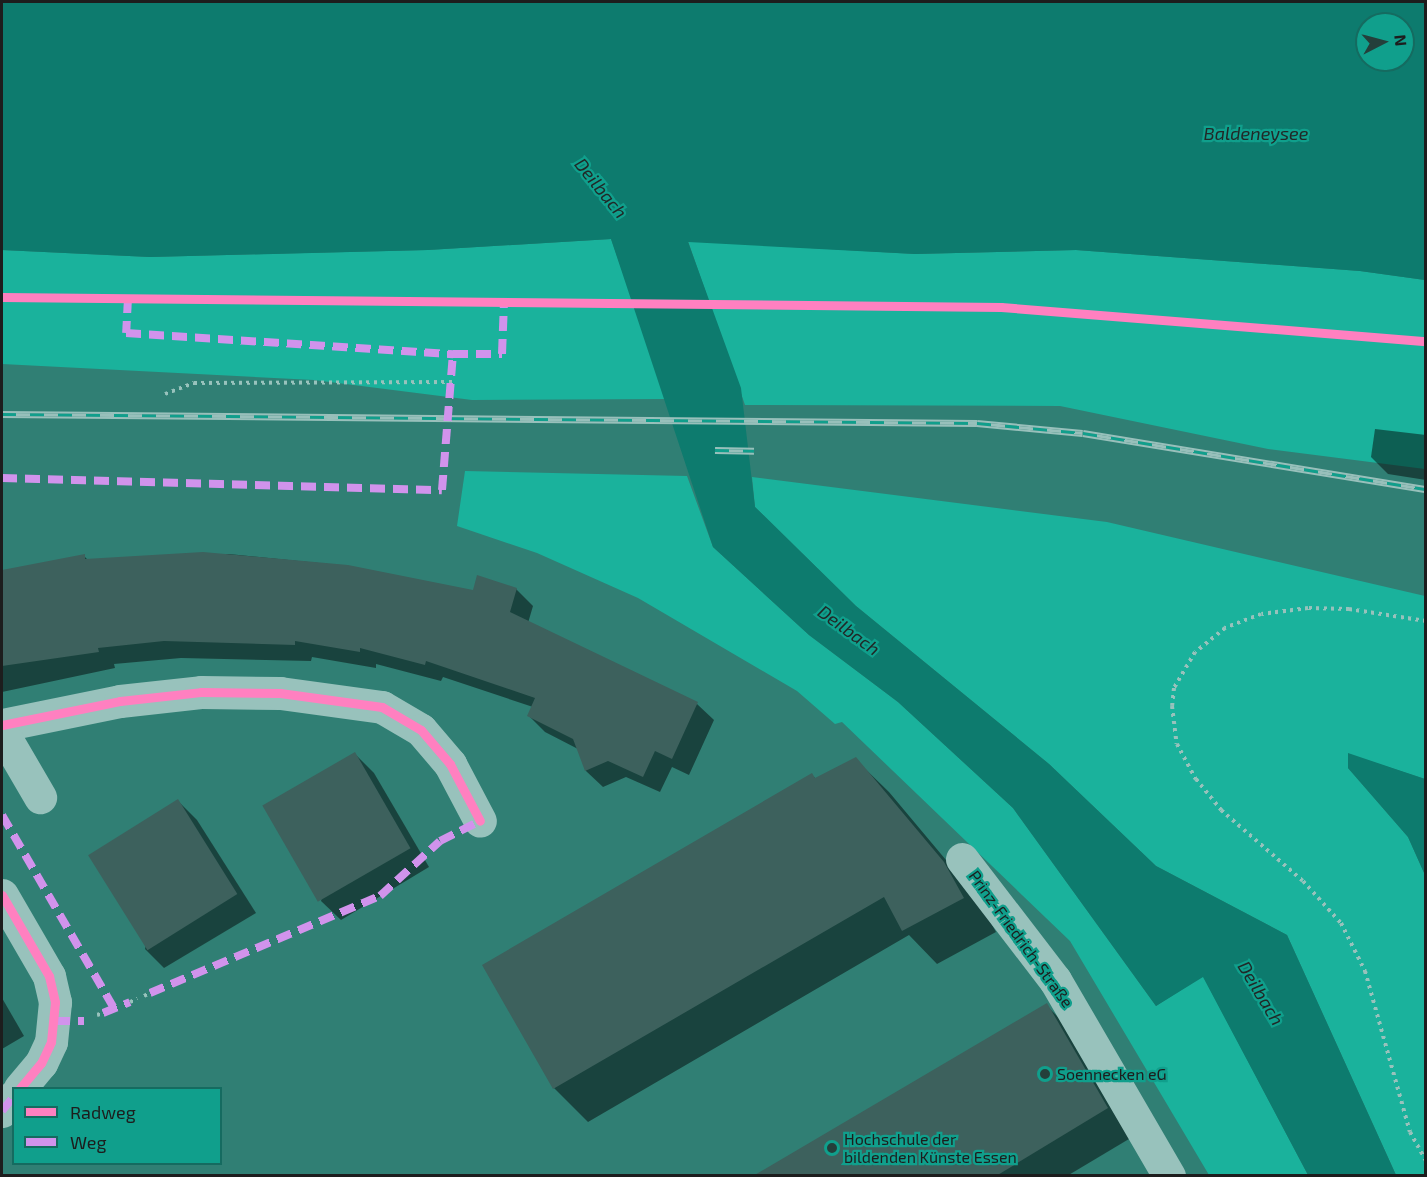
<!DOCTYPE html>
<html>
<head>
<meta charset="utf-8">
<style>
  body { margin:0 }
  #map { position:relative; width:1427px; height:1177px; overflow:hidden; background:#307f74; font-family:"Exo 2",sans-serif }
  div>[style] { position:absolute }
  .green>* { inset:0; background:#1ab29c }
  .water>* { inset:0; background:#0d7b6e }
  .shadow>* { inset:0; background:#0007 }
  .building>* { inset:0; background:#3d615d; transform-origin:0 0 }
  .path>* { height:4px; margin-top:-2px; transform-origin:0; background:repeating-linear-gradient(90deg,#98c2bc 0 3px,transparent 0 7.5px) }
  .minor>* { height:33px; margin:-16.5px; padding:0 16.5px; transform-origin:16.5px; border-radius:16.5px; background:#98c2bc }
  .rail>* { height:7px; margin-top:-3.5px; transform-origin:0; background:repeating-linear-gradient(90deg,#109f8c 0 14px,#98c0bb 0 28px); box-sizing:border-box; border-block:2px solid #98c0bb }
  .quiet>* { height:8px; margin-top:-4px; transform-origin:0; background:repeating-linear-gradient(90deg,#d193ec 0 15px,transparent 0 23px) }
  .cycleway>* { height:9px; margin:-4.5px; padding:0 4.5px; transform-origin:4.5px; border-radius:4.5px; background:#ff80c0 }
  .dots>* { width:16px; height:16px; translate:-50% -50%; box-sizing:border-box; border:3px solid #109f8c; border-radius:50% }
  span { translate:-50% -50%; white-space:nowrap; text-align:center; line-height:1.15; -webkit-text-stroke:4.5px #109f8c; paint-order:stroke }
  .street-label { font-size:16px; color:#1d1d1d }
  .poi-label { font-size:16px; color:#1d1d1d }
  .left { translate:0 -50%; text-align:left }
  .water-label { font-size:18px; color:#212827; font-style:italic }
  .frame { position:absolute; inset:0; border:3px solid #1d1d1d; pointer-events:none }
  .legend { position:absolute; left:12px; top:1087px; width:210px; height:78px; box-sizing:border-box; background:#109f8c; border:2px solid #156b60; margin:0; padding:8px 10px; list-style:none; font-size:18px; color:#1d1d1d }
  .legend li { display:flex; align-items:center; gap:12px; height:30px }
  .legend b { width:30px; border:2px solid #156b60 }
  .north { position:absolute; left:1355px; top:12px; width:60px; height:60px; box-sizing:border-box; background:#109f8c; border:2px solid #156b60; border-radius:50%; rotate:84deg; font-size:16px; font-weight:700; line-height:24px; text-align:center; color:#1d1d1d }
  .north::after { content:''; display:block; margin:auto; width:21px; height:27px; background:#243f3b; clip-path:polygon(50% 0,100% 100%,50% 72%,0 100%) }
</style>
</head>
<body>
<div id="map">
  <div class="green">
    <div style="clip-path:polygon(611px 239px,667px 399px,472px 400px,314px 380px,2px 364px,2px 250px,150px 257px,427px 250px)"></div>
    <div style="clip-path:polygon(688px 241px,915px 254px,1076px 250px,1360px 271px,1425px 280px,1425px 469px,1268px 449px,1060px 406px,745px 405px)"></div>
    <div style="clip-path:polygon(465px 471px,687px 476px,713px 547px,809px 635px,898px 702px,1013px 808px,1156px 1006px,1203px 976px,1308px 1175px,1209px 1175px,1070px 941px,842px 722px,835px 724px,797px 691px,638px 598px,537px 553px,457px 526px)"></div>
    <div style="clip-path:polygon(752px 477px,1107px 522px,1425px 596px,1425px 779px,1348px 754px,1348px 768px,1408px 837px,1425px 875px,1425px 1175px,1396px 1175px,1287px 935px,1156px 866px,1049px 764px,856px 606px,755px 507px)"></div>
  </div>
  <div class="water">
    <div style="clip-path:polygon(evenodd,2px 2px,1425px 2px,1425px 280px,1360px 271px,1076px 250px,915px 254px,688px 242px,741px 388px,755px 507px,856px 606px,1049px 764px,1156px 866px,1287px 935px,1396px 1175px,1308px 1175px,1203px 977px,1156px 1006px,1013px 808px,898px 702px,809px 635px,713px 547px,611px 239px,428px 250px,150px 257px,2px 250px,2px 2px,1367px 24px,1403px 24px,1403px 60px,1367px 60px,1367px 24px)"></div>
    <div style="clip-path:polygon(1348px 753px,1425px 779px,1425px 875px,1408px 837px,1348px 768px)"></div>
  </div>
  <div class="shadow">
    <div style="clip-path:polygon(1375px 429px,1426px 435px,1426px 480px,1388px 474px,1371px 457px)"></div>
    <div style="clip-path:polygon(229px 554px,348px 566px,474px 591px,516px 589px,533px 606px,528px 623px,697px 704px,714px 720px,689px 775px,672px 767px,660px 792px,626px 777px,603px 787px,586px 771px,578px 749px,545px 732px,529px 716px,533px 707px,443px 677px,441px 681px,376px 664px,376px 668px,312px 657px,311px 661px,181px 658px,114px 664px,115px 668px,2px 692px,2px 572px,84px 556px,89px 561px)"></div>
    <div style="clip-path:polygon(355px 754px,374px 773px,429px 867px,341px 920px,321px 901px)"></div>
    <div style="clip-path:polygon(855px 759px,889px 792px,977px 897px,996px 932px,937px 964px,909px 935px,588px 1122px,554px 1088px,484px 966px,812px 775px,816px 779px)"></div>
    <div style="clip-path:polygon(178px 801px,197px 820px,256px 913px,164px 968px,145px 949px)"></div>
    <div style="clip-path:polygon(2px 998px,24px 1036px,2px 1049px)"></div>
    <div style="clip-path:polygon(1046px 1005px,1073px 1032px,1134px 1136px,1067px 1176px,756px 1176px)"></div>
  </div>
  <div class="building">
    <div style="clip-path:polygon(203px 552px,348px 565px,473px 590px,477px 575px,517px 588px,510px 612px,698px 702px,672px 759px,655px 751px,643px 777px,608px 761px,585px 771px,573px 739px,527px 716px,535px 698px,426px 661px,425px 665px,360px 648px,360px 652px,295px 641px,295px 645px,164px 641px,98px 648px,99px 652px,2px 666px,2px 570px,85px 554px,85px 559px)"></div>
    <div style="left:355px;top:752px;width:111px;height:107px;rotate:60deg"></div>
    <div style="clip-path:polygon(856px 757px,944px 862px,964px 898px,902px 931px,884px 897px,553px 1089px,482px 965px,812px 773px,815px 778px)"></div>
    <div style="left:178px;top:799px;width:112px;height:106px;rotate:58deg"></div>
    <div style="clip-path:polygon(1047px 1003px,1108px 1108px,996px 1176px,753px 1176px)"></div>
  </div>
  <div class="path">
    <div style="left:165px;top:394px;width:31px;rotate:-21deg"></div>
    <div style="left:194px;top:383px;width:259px;rotate:-0.2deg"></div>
    <div style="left:1426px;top:621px;width:78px;rotate:-171.1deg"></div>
    <div style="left:1349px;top:609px;width:41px;rotate:-178.6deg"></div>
    <div style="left:1308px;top:608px;width:47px;rotate:172.7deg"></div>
    <div style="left:1261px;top:614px;width:39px;rotate:159deg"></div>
    <div style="left:1225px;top:628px;width:38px;rotate:141deg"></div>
    <div style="left:1195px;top:652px;width:42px;rotate:120.3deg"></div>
    <div style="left:1174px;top:688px;width:18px;rotate:96deg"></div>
    <div style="left:1172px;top:706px;width:38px;rotate:83deg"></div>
    <div style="left:1177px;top:744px;width:40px;rotate:62deg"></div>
    <div style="left:1196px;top:779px;width:40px;rotate:51deg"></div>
    <div style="left:1221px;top:810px;width:108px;rotate:40.9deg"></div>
    <div style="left:1303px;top:881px;width:57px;rotate:47.9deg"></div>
    <div style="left:1341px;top:923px;width:54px;rotate:63.4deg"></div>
    <div style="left:1365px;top:971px;width:167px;rotate:74.4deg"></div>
    <div style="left:1410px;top:1132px;width:33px;rotate:61deg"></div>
    <div style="left:144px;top:996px;width:7px;rotate:-27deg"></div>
    <div style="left:130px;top:1002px;width:8px;rotate:-23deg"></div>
    <div style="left:97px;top:1015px;width:6px;rotate:-18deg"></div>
  </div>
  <div class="minor">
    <div style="left:2px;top:725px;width:120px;rotate:-11.5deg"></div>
    <div style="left:120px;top:701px;width:81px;rotate:-6.3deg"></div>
    <div style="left:201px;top:692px;width:79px;rotate:0.7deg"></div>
    <div style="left:280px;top:693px;width:103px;rotate:7.8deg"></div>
    <div style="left:382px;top:707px;width:45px;rotate:30.5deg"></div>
    <div style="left:421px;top:730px;width:45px;rotate:49.5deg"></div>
    <div style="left:450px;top:764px;width:64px;rotate:62.2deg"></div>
    <div style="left:3px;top:725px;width:18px;rotate:74deg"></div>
    <div style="left:8px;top:742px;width:64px;rotate:59.8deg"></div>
    <div style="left:962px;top:859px;width:153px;rotate:52.5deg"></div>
    <div style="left:1055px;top:980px;width:227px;rotate:59.8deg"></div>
    <div style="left:2px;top:895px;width:94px;rotate:59.9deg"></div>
    <div style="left:49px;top:976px;width:27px;rotate:77deg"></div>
    <div style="left:55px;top:1002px;width:40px;rotate:95.7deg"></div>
    <div style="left:51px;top:1042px;width:23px;rotate:115deg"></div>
    <div style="left:41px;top:1063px;width:33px;rotate:130deg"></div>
    <div style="left:2px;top:1111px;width:19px;rotate:-51deg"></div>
  </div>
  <div class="rail">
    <div style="left:2px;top:414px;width:975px;rotate:0.53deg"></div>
    <div style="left:977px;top:423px;width:106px;rotate:5.4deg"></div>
    <div style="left:1083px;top:433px;width:348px;rotate:9.3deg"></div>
    <div style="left:715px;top:450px;width:39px;rotate:1deg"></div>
  </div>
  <div class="quiet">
    <div style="left:128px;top:298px;width:35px;rotate:93deg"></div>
    <div style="left:126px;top:333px;width:328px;rotate:3.7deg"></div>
    <div style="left:453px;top:354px;width:49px"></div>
    <div style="left:502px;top:354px;width:51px;rotate:-87.8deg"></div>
    <div style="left:2px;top:478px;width:440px;rotate:1.6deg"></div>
    <div style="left:442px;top:490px;width:136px;rotate:-85.4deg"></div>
    <div style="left:2px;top:815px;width:223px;rotate:59.9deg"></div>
    <div style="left:150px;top:993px;width:250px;rotate:-22.9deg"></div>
    <div style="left:380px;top:896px;width:81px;rotate:-42.5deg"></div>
    <div style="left:440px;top:841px;width:45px;rotate:-26.6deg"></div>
    <div style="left:480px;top:821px;width:4px;rotate:-117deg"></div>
    <div style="left:103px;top:1013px;width:29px;rotate:-22deg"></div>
    <div style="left:55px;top:1021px;width:29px"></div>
    <div style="left:2px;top:1111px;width:19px;rotate:-51deg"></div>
  </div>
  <div class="cycleway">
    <div style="left:2px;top:297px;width:999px;rotate:0.57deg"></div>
    <div style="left:1001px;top:307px;width:426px;rotate:4.6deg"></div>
    <div style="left:2px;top:725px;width:120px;rotate:-11.5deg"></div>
    <div style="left:120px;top:701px;width:81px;rotate:-6.3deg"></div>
    <div style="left:201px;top:692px;width:79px;rotate:0.7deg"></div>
    <div style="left:280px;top:693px;width:103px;rotate:7.8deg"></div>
    <div style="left:382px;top:707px;width:45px;rotate:30.5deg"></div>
    <div style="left:421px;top:730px;width:45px;rotate:49.5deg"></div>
    <div style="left:450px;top:764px;width:64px;rotate:62.2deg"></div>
    <div style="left:2px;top:895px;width:94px;rotate:59.9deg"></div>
    <div style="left:49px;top:976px;width:27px;rotate:77deg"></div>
    <div style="left:55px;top:1002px;width:40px;rotate:95.7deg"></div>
    <div style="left:51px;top:1042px;width:23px;rotate:115deg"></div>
    <div style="left:41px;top:1063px;width:33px;rotate:130deg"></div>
  </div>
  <div class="dots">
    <div style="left:1045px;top:1074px;background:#243f3b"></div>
    <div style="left:832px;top:1148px;background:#243f3b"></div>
  </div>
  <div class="street-label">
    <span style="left:1021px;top:939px;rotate:54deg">Prinz-Friedrich-Straße</span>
  </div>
  <div class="poi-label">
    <span class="left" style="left:1057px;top:1074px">Soennecken eG</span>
    <span class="left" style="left:844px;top:1148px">Hochschule der<br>bildenden Künste Essen</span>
  </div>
  <div class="water-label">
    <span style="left:1256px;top:133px">Baldeneysee</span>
    <span style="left:601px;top:188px;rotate:51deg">Deilbach</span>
    <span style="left:849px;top:630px;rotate:36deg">Deilbach</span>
    <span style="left:1261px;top:993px;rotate:59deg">Deilbach</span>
  </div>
  <div class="frame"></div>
  <ul class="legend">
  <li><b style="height:8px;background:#ff80c0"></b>Radweg</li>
  <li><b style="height:8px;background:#d193ec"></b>Weg</li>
  </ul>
  <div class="north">N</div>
</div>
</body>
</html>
